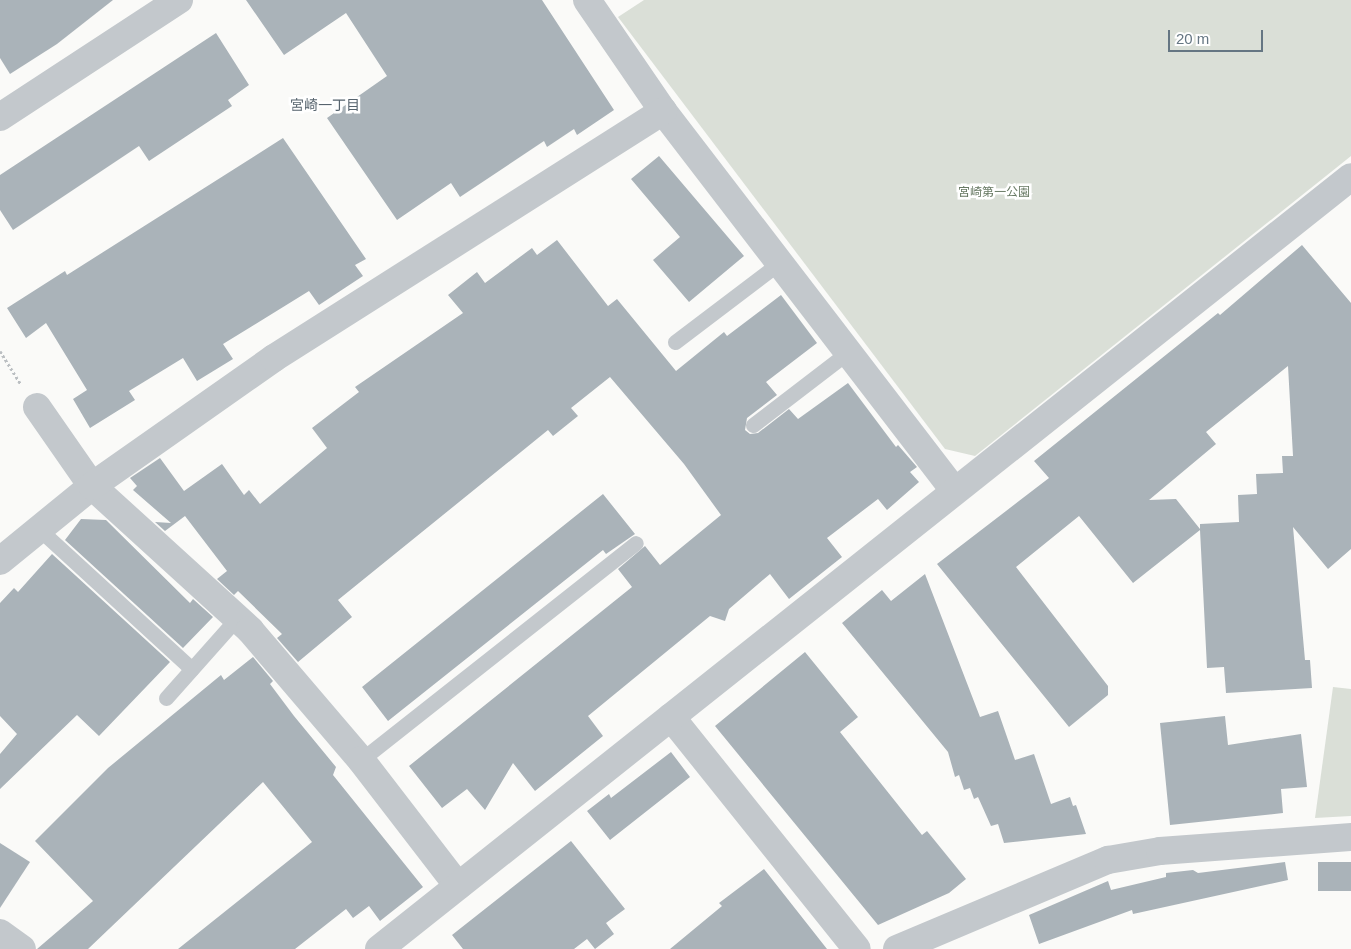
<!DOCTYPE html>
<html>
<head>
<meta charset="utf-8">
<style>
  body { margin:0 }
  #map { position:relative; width:1351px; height:949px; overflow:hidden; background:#fafaf8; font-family:Arial,"Noto Sans JP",sans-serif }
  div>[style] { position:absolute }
  .green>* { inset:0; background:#dadfd7 }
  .building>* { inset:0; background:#aab3b9; transform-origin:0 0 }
  .path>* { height:3px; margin-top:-1.5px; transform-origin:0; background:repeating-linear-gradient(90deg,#bbbfc2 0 2.5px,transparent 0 5px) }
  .lane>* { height:15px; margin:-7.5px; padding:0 7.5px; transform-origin:7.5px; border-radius:7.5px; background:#c3c8cc }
  .street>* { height:28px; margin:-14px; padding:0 14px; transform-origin:14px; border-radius:14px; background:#c3c8cc }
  span { translate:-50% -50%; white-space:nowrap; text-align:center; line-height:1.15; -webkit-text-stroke:5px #fff; paint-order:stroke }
  .park-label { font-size:12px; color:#687a64 }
  .neighbourhood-label { font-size:14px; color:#57646e }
  .scale { position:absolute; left:1168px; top:30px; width:95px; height:22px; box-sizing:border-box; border:2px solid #657683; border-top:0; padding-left:6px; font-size:15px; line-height:18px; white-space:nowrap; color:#657683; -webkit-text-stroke:4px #fff; paint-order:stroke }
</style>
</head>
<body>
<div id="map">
  <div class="green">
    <div style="clip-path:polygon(644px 0,1351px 0,1351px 156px,975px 456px,945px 449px,618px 17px)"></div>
    <div style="clip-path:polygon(1333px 687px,1351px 689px,1351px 816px,1315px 818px)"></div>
  </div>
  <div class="building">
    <div style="clip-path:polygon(0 0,113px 0,57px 44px,10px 74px,0 58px)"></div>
    <div style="clip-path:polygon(246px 0,542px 0,614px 110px,577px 135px,574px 129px,547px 147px,544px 141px,460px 197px,451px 183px,397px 220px,327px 118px,387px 76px,346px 13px,284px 55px)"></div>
    <div style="clip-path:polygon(216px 33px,249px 85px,228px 100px,232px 106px,149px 161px,139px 146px,13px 230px,0 210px,0 175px)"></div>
    <div style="clip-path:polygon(283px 138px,366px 259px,355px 265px,363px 276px,319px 305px,309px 291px,223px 344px,233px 359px,197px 381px,183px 358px,129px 391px,135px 400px,90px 428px,73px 399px,87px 390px,46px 323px,26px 338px,7px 308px,65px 271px,67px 275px)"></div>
    <div style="clip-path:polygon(659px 156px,744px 256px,689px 302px,653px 260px,680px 237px,631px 179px)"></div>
    <div style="clip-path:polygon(557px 240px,608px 306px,617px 299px,676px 371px,724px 332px,727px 336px,781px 295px,817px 343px,766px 382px,777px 395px,747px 418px,745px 430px,750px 434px,758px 433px,789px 409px,798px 419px,848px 383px,896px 447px,898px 445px,917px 467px,910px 472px,919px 482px,887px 510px,878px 499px,827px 538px,842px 557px,789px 599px,770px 574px,729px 609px,725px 621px,710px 616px,588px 716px,603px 736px,535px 791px,513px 763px,485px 810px,467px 789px,442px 808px,409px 766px,632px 587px,618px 569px,645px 546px,660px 565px,721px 515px,684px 464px,610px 377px,571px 408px,578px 416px,553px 436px,548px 430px,338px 600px,352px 617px,298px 662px,277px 638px,282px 634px,238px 591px,234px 595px,217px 579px,227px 571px,185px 516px,165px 531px,155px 522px,171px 523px,133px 490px,137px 486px,130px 478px,160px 458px,184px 491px,222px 464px,244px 495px,249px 490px,260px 504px,327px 448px,312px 428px,359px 392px,355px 387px,463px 313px,448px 295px,477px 272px,485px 283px,532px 248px,537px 255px)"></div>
    <div style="clip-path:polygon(evenodd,1302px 245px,1351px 303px,1351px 549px,1328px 569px,1293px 527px,1305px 660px,1310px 660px,1312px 688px,1226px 693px,1224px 667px,1207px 668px,1200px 530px,1133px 583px,1079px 516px,1016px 567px,1108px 686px,1108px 695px,1069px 727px,937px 564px,1049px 478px,1034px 461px,1218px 313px,1220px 315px,1302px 245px,1288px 366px,1293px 456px,1282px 456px,1283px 473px,1256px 474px,1257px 494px,1238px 495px,1239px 522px,1200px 524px,1200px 529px,1176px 499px,1149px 500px,1216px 444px,1206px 432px,1288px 366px)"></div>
    <div style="clip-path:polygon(603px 494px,635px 534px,606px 554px,603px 550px,388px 721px,362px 687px)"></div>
    <div style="clip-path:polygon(81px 519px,106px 520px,190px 603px,193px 599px,213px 617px,183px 648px,65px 540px)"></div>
    <div style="clip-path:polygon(52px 554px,170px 662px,99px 736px,77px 715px,0 789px,0 754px,17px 734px,0 716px,0 603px,14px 588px,18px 592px)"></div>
    <div style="clip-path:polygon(925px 574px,980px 717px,998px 711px,1015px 760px,1034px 754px,1051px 804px,1070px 797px,1073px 806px,1076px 805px,1086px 834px,1004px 843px,998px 824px,991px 826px,978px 797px,974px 799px,970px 788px,964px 790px,959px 775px,955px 777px,948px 752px,842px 623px,882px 590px,891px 601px)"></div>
    <div style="clip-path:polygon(805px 652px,858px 717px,840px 732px,922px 835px,927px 831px,966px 879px,949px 893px,878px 925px,715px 726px)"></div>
    <div style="clip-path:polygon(253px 657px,273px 681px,270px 684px,294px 716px,336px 767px,333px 775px,423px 887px,380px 921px,369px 906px,353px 918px,346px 909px,295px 949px,178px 949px,312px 842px,263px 782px,88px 949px,37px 949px,93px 901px,35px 841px,108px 768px,221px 675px,224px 680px)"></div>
    <div style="clip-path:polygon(1225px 716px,1228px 745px,1301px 734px,1307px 787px,1281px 789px,1283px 813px,1170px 825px,1160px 723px)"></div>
    <div style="clip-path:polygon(671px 752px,690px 777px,610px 840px,587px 811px,609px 794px,611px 798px)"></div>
    <div style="clip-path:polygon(571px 841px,625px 909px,606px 923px,614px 934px,595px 949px,587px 939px,574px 949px,463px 949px,452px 935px)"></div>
    <div style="clip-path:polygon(0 843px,30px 862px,0 908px)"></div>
    <div style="clip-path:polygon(1285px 862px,1288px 880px,1133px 914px,1132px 910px,1039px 944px,1029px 915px,1108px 881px,1111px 890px,1166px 877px,1166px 873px,1193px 870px,1198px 873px)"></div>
    <div style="left:1351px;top:862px;width:29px;height:33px;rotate:90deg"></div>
    <div style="clip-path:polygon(764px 869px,827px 949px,670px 949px,722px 906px,719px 903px)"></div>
  </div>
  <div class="path">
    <div style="left:0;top:351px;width:39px;rotate:58deg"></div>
  </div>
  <div class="lane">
    <div style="left:675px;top:342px;width:131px;rotate:-37.2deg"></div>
    <div style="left:753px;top:425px;width:120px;rotate:-37.5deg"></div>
    <div style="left:39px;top:529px;width:207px;rotate:42.5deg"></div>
    <div style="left:166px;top:698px;width:107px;rotate:-48.4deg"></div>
    <div style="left:361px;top:760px;width:350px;rotate:-38.3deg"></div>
  </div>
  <div class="street">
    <div style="left:587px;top:0;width:135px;rotate:55.6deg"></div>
    <div style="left:663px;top:111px;width:479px;rotate:52.5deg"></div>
    <div style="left:0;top:117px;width:214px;rotate:-33.2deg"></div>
    <div style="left:37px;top:407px;width:96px;rotate:55.2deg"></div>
    <div style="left:92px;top:486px;width:214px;rotate:42.3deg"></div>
    <div style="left:250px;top:630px;width:171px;rotate:49.5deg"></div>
    <div style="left:361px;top:760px;width:159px;rotate:52.4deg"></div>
    <div style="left:0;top:561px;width:119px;rotate:-39.2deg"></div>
    <div style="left:92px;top:486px;width:223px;rotate:-35.1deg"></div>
    <div style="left:274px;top:358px;width:461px;rotate:-32.4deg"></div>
    <div style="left:671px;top:717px;width:297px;rotate:51.3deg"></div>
    <div style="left:0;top:933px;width:27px;rotate:36deg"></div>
    <div style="left:379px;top:949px;width:1241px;rotate:-38.46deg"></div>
    <div style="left:897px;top:949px;width:229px;rotate:-22.9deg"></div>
    <div style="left:1108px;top:860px;width:53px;rotate:-9.8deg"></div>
    <div style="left:1160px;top:851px;width:192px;rotate:-4.2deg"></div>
  </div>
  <div class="park-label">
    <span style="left:994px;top:193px">宮崎第一公園</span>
  </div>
  <div class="neighbourhood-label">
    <span style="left:325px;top:105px">宮崎一丁目</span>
  </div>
  <div class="scale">20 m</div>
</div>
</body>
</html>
